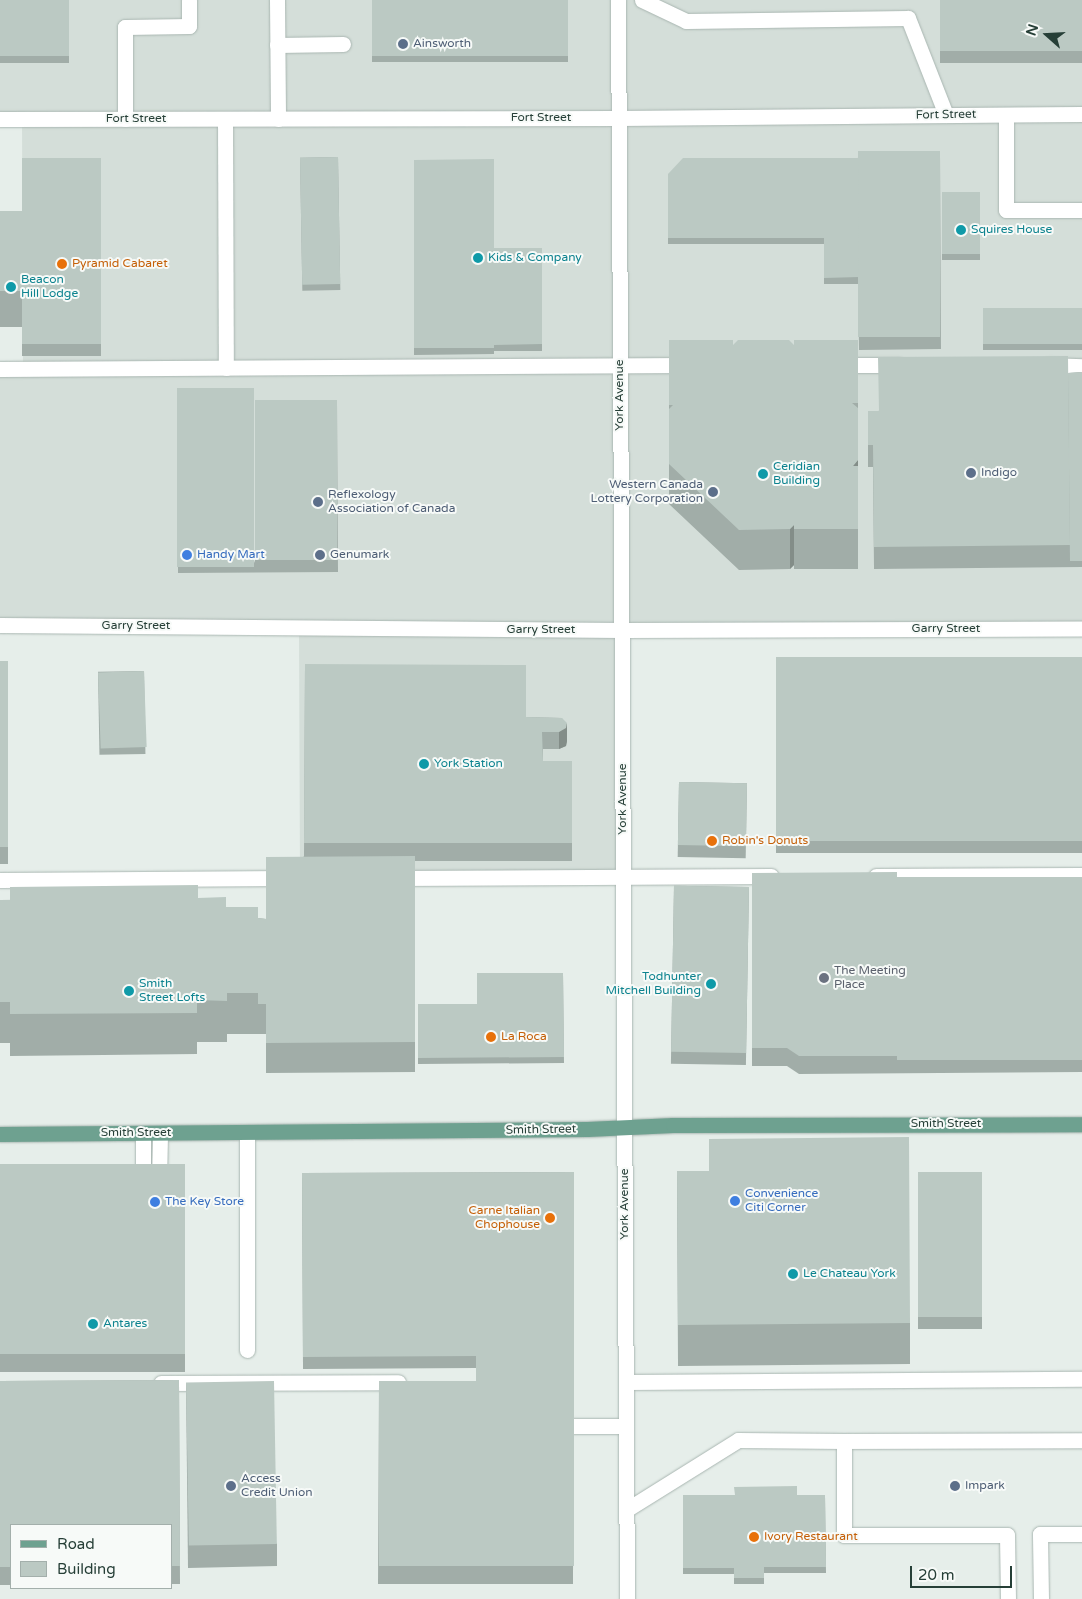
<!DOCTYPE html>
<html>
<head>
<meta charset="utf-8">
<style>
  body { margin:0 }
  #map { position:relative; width:1082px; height:1599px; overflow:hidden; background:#e6eeea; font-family:"Varela Round",sans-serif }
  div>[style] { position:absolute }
  .built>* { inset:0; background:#d4ded9 }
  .roads { filter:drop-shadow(0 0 1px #a9b6b1) drop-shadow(0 0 1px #a9b6b1) }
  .service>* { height:15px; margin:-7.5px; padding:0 7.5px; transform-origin:7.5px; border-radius:7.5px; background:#fff }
  .tertiary>* { height:15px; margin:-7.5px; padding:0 7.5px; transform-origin:7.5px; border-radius:7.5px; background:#fff }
  .secondary>* { height:15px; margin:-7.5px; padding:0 7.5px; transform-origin:7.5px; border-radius:7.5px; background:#fff }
  .primary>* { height:15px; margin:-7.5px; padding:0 7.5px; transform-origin:7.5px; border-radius:7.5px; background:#6ea190 }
  .wall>* { inset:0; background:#a1ada8; transform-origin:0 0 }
  .shaded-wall>* { inset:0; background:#838d88 }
  .building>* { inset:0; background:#bbc9c3; transform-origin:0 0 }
  .dots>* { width:14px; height:14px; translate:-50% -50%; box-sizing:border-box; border:2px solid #f7faf8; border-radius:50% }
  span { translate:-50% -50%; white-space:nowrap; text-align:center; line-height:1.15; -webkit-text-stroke:4px #f7faf8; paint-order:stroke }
  .service-label { font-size:12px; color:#4e5e75 }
  .left { translate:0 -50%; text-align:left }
  .right { translate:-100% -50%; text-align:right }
  .street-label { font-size:12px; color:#263f37 }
  .culture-label { font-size:12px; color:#0d838f }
  .food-label { font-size:12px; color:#c56008 }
  .shop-label { font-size:12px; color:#366cbe }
  .worship-label { font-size:12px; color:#5b616d }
  .legend { position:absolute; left:10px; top:1524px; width:162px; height:65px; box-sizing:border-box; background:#f7faf8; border:1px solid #a3afab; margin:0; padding:6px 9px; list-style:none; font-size:15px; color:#263f37 }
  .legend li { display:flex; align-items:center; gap:10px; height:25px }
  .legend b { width:25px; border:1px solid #a3afab }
  .north { position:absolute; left:1022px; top:10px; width:50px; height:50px; -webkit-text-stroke:4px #f7faf8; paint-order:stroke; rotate:289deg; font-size:14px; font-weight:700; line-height:20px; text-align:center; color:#263f37 }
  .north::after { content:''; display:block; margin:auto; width:18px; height:22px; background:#263f37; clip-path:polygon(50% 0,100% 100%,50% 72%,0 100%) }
  .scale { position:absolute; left:910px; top:1566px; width:102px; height:22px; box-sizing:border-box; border:2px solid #263f37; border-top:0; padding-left:6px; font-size:15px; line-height:18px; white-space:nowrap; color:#263f37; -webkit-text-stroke:4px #f7faf8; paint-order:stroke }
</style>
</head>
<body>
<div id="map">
  <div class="built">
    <div style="clip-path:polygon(0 0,1082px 0,1082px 628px,622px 630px,623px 877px,300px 878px,299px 627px,0 625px,0 369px,23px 369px,22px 119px,0 119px)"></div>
  </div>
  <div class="roads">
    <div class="service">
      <div style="left:277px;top:0;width:119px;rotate:89.5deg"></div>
      <div style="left:642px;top:0;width:49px;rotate:25.5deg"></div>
      <div style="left:686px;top:21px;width:222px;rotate:-0.8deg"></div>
      <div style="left:908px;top:18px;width:104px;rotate:68.6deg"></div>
      <div style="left:277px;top:45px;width:66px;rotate:-0.9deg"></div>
      <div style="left:1006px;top:115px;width:95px;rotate:90deg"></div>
      <div style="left:1006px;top:210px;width:76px"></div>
      <div style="left:125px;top:119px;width:92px;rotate:-90deg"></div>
      <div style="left:125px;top:27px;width:64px;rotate:-0.9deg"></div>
      <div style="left:189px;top:26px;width:26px;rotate:-90deg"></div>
      <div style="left:225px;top:119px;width:249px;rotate:89.8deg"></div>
      <div style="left:839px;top:365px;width:59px"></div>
      <div style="left:1049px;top:365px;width:33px;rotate:2deg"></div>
      <div style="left:0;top:369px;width:688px;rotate:-0.33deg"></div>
      <div style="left:876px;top:876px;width:206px;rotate:-0.3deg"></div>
      <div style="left:396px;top:878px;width:375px;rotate:-0.3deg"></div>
      <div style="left:0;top:880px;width:286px;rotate:-0.4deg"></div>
      <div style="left:247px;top:1133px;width:217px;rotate:90deg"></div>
      <div style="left:143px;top:1182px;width:49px;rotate:-90deg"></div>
      <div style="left:159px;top:1182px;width:49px;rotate:-88.8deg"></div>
      <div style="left:626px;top:1382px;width:456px;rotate:-0.4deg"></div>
      <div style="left:161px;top:1383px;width:237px;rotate:-0.2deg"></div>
      <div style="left:574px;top:1426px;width:52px"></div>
      <div style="left:626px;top:1510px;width:132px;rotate:-32deg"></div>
      <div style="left:738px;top:1440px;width:106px;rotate:0.5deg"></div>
      <div style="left:1008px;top:1599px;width:64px;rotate:-90.9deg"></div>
      <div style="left:1007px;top:1535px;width:163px;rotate:180deg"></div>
      <div style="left:844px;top:1535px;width:94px;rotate:-90deg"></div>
      <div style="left:844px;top:1441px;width:238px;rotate:-0.2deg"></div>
      <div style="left:1041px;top:1599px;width:65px;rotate:-90.9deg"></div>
      <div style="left:1040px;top:1534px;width:42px"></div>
    </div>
    <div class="tertiary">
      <div style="left:0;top:119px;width:619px;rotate:-0.09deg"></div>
      <div style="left:619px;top:118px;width:463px;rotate:-0.5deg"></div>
      <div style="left:0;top:625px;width:622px;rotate:0.46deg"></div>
      <div style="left:622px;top:630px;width:460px;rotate:-0.2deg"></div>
    </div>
    <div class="secondary">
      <div style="left:618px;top:0;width:1599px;rotate:89.68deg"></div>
    </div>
    <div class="primary">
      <div style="left:0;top:1134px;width:587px;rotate:-0.49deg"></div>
      <div style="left:587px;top:1129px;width:86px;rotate:-2.7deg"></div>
      <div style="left:673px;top:1125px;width:409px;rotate:-0.1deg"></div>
    </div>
  </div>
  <div class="wall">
    <div style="left:0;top:0;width:69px;height:63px"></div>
    <div style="left:372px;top:0;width:196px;height:62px"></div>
    <div style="left:940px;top:0;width:142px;height:63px"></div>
    <div style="clip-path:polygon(940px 151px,941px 349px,859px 350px,858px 236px,859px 284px,824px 284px,824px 244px,668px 244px,668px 174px)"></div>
    <div style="left:338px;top:157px;width:133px;height:38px;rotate:89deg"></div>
    <div style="left:101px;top:158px;width:198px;height:79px;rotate:90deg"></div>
    <div style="clip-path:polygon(414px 160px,494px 248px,542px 248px,542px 351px,494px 351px,494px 354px,414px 355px)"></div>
    <div style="left:980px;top:192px;width:68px;height:38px;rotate:90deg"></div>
    <div style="left:0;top:211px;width:22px;height:116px"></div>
    <div style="left:1082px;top:308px;width:42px;height:99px;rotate:90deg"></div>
    <div style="clip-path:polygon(669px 340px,733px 345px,794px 345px,858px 340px,858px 569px,794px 569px,794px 565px,790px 569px,739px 570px,669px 504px)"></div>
    <div style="clip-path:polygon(1082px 372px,1082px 567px,874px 569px,873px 467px,868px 467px,868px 411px,878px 411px,1068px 373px)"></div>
    <div style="clip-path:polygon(177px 388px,255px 563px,255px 401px,337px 400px,338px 572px,178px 573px)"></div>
    <div style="left:1082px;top:657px;width:196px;height:306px;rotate:90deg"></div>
    <div style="left:0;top:661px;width:8px;height:203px"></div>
    <div style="clip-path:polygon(305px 664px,526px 717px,562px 718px,567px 741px,566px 746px,559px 749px,543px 749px,543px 761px,572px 761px,572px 861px,415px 861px,415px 1072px,266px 1073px,266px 1034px,227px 1034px,227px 1042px,197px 1042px,197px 1054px,10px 1056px,10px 1043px,0 1043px,0 900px,198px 898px,226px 907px,258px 918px,266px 919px,304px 856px)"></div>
    <div style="left:144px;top:671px;width:83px;height:46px;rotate:89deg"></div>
    <div style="left:679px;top:782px;width:68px;height:75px;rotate:1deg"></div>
    <div style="clip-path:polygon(752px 873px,897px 878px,1082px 877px,1082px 1072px,799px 1074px,787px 1066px,752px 1066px)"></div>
    <div style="left:749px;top:887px;width:178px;height:75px;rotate:91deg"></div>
    <div style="clip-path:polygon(563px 973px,564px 1063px,418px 1064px,418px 1004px,477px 1004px)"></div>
    <div style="clip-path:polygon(709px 1139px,910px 1323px,910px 1364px,678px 1366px,677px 1171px,709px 1171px)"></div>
    <div style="left:185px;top:1164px;width:208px;height:185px;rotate:90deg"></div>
    <div style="clip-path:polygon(574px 1172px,573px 1584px,378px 1584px,379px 1381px,476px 1381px,476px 1368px,303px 1369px,302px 1173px)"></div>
    <div style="left:918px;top:1172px;width:64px;height:157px"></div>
    <div style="clip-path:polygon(179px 1380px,180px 1584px,171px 1584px,171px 1525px,11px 1525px,11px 1585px,0 1585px,0 1381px)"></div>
    <div style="clip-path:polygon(186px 1383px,277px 1544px,277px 1566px,188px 1568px)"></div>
    <div style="clip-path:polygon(683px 1495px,825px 1495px,826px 1573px,764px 1573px,764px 1584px,734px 1584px,734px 1574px,683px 1574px)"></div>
  </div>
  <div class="shaded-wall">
    <div style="clip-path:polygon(858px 460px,858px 500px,853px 466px)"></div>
    <div style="clip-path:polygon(794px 525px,794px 565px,790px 569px,790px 529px)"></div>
    <div style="clip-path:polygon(567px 723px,567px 741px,566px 746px,559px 749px,559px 732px)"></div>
  </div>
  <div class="building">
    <div style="left:0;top:0;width:69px;height:56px"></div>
    <div style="left:372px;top:0;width:196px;height:56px"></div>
    <div style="left:940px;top:0;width:142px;height:51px"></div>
    <div style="left:940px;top:151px;width:186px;height:82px;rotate:90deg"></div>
    <div style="left:338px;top:157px;width:127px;height:38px;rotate:89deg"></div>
    <div style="left:101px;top:158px;width:186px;height:79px;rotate:90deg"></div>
    <div style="clip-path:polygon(683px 158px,858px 158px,859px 277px,824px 278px,824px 238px,668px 238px,668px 174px)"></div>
    <div style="clip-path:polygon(494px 159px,494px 248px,542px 248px,542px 344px,494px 345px,494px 348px,414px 348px,414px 160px)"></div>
    <div style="left:980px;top:192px;width:62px;height:38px;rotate:90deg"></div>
    <div style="left:0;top:211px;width:22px;height:80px"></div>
    <div style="left:1082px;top:308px;width:36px;height:99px;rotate:90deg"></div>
    <div style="clip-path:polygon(669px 340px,733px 340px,733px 345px,738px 340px,789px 340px,794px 345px,794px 340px,858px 340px,858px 403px,852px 403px,858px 408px,858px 460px,853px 466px,858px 466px,858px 529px,794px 529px,794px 525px,790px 529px,739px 530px,669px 464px,669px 409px,673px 405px,669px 405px)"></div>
    <div style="clip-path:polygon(1068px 356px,1070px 545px,874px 547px,873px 445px,868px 445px,868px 411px,879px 411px,878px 357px)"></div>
    <div style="clip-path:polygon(1082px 372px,1082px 561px,1070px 561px,1068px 373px)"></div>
    <div style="left:177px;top:388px;width:77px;height:179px"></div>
    <div style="left:337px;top:400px;width:160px;height:82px;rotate:90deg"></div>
    <div style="left:1082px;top:657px;width:184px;height:306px;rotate:90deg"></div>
    <div style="left:0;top:661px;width:8px;height:186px"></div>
    <div style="clip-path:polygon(305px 664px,526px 665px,526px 717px,562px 718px,567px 723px,566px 728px,559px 732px,542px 732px,543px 761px,572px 761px,572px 843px,304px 843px)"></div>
    <div style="left:144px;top:671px;width:76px;height:46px;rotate:88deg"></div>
    <div style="left:679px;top:782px;width:68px;height:63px;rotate:1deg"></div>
    <div style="clip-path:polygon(415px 856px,415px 1042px,266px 1043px,266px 1004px,258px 1004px,258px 918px,266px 919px,266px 857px)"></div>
    <div style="clip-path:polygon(897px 872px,897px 1056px,799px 1056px,787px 1048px,752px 1048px,752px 873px)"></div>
    <div style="left:1082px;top:877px;width:183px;height:185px;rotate:90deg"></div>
    <div style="clip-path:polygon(198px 885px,198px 898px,226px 897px,226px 907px,258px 907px,258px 993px,227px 993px,227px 1001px,197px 1000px,197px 1013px,10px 1014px,10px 1002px,0 1002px,0 900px,10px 900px,10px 887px)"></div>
    <div style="left:749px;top:887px;width:166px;height:75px;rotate:91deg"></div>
    <div style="clip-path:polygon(477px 973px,563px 973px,564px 1057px,418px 1058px,418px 1004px,477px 1004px)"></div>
    <div style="clip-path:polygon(909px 1137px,910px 1323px,678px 1325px,677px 1171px,709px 1171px,709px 1139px)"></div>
    <div style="left:185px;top:1164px;width:190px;height:185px;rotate:90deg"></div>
    <div style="clip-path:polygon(574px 1172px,574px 1381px,476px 1381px,476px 1356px,303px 1357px,302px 1173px)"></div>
    <div style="left:918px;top:1172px;width:64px;height:145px"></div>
    <div style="clip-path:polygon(179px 1380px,180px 1566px,171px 1566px,171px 1525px,11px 1525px,11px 1567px,0 1567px,0 1381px)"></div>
    <div style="left:274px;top:1381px;width:163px;height:88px;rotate:89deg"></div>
    <div style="left:379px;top:1381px;width:195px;height:185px"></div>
    <div style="clip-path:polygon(797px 1486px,797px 1495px,825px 1495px,826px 1567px,764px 1567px,764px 1578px,734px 1578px,734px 1568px,683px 1568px,683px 1495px,735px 1495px,734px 1487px)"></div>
  </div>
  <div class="dots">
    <div style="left:403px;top:44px;background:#5c6f8a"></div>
    <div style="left:961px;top:230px;background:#0f9aa8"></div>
    <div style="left:478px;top:258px;background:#0f9aa8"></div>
    <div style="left:62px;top:264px;background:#e8710a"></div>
    <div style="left:11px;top:287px;background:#0f9aa8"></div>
    <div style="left:971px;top:473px;background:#5c6f8a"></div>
    <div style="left:763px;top:474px;background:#0f9aa8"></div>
    <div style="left:713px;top:492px;background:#5c6f8a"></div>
    <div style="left:318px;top:502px;background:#5c6f8a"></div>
    <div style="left:187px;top:555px;background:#3f7fe0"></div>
    <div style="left:320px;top:555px;background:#5c6f8a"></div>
    <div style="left:424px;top:764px;background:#0f9aa8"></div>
    <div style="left:712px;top:841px;background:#e8710a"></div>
    <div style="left:824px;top:978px;background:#6b7280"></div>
    <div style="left:711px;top:984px;background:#0f9aa8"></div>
    <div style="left:129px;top:991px;background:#0f9aa8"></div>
    <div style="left:491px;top:1037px;background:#e8710a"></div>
    <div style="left:735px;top:1201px;background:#3f7fe0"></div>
    <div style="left:155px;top:1202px;background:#3f7fe0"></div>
    <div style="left:550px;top:1218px;background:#e8710a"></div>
    <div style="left:793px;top:1274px;background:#0f9aa8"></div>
    <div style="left:93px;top:1324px;background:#0f9aa8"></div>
    <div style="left:231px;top:1486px;background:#5c6f8a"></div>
    <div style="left:955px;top:1486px;background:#5c6f8a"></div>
    <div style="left:754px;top:1537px;background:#e8710a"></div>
  </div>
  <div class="service-label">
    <span class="left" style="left:413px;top:44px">Ainsworth</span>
    <span class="left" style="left:981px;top:473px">Indigo</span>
    <span class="right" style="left:703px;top:492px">Western Canada<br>Lottery Corporation</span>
    <span class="left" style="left:328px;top:502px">Reflexology<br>Association of Canada</span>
    <span class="left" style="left:330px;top:555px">Genumark</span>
    <span class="left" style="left:241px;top:1486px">Access<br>Credit Union</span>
    <span class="left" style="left:965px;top:1486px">Impark</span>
  </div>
  <div class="street-label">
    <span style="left:946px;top:115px;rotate:-1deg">Fort Street</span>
    <span style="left:541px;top:118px">Fort Street</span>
    <span style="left:136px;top:119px">Fort Street</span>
    <span style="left:620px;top:395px;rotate:-90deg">York Avenue</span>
    <span style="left:136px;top:626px">Garry Street</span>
    <span style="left:946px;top:629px">Garry Street</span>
    <span style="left:541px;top:630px">Garry Street</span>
    <span style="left:623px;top:799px;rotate:-90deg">York Avenue</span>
    <span style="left:946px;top:1124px">Smith Street</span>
    <span style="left:541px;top:1130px;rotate:-1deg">Smith Street</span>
    <span style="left:136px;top:1133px">Smith Street</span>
    <span style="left:625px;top:1204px;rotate:-90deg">York Avenue</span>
  </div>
  <div class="culture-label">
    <span class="left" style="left:971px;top:230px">Squires House</span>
    <span class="left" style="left:488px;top:258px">Kids &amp; Company</span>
    <span class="left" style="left:21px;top:287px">Beacon<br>Hill Lodge</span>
    <span class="left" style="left:773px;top:474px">Ceridian<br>Building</span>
    <span class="left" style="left:434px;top:764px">York Station</span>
    <span class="right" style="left:701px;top:984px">Todhunter<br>Mitchell Building</span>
    <span class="left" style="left:139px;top:991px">Smith<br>Street Lofts</span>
    <span class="left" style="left:803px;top:1274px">Le Chateau York</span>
    <span class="left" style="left:103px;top:1324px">Antares</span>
  </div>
  <div class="food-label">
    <span class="left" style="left:72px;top:264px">Pyramid Cabaret</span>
    <span class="left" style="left:722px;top:841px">Robin's Donuts</span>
    <span class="left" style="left:501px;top:1037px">La Roca</span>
    <span class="right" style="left:540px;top:1218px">Carne Italian<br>Chophouse</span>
    <span class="left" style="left:764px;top:1537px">Ivory Restaurant</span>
  </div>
  <div class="shop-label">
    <span class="left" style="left:197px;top:555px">Handy Mart</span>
    <span class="left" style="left:745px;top:1201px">Convenience<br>Citi Corner</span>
    <span class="left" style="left:165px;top:1202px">The Key Store</span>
  </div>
  <div class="worship-label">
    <span class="left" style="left:834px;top:978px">The Meeting<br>Place</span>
  </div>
  <ul class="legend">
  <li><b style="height:6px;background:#6ea190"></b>Road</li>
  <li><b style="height:14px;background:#bbc9c3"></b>Building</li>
  </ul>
  <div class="north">N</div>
  <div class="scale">20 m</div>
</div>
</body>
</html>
